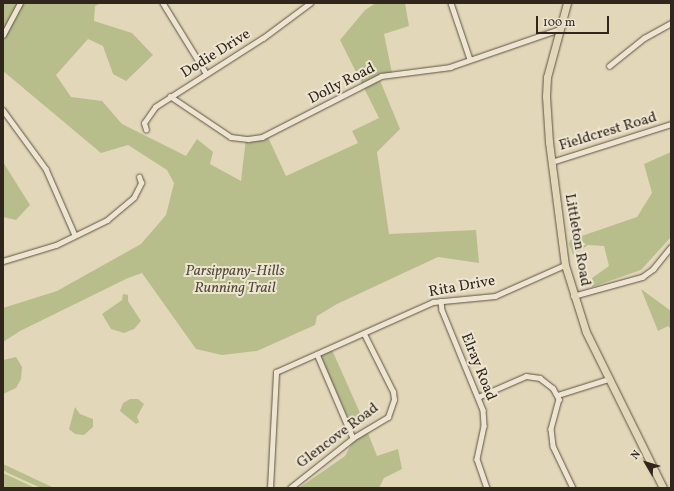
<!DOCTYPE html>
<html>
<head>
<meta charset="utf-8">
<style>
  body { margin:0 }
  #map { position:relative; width:674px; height:491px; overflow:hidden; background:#e3d7b9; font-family:Vollkorn,serif }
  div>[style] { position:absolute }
  .green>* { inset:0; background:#b8bd8c; transform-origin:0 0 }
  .roads { filter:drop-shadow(0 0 1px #5d5243) drop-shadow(0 0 1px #5d5243) }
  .minor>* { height:4.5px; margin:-2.25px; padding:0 2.25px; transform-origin:2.25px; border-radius:2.25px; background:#ede5d2 }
  .primary>* { height:7px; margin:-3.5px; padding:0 3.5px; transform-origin:3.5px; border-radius:3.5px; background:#e3d7b9 }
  span { translate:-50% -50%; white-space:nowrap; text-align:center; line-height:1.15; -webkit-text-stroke:4px #ede5d2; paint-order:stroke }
  .street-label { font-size:15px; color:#30261c }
  .park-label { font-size:15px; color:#524c38; font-style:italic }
  .frame { position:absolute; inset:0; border:4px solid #30261c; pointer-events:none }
  .north { position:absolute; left:626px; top:443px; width:40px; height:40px; -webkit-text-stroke:3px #ede5d2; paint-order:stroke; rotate:308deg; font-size:11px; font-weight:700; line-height:16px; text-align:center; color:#30261c }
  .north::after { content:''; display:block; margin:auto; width:14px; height:18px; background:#30261c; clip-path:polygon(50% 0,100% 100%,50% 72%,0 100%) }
  .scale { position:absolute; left:536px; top:16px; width:73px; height:18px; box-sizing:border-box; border:2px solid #30261c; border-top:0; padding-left:5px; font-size:12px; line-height:14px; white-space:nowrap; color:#30261c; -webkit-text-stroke:3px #ede5d2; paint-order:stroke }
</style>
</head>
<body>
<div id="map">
  <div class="green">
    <div style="clip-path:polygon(3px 3px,101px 3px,95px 6px,94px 21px,132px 33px,153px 55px,126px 81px,113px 74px,103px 46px,88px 39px,56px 75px,71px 97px,102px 101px,122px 124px,186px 156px,197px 139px,213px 152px,210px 164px,241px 181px,246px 138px,267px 135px,286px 176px,358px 143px,352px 131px,379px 118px,340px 40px,365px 10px,376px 3px,405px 3px,409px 26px,384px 34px,392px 73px,379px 78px,400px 129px,377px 152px,389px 234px,476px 230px,479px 263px,438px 257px,337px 304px,317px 316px,315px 325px,257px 351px,222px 355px,196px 349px,142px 273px,128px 278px,20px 331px,3px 342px,3px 308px,57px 291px,141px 244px,166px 215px,174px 183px,167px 170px,128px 145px,101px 153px,3px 71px)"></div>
    <div style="clip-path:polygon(671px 152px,671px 237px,641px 270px,592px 287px,592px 278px,609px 266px,604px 246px,588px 245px,573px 255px,569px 244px,570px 240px,637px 217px,652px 193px,644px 164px)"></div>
    <div style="clip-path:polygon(3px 162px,30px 205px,16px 220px,3px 217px)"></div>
    <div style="clip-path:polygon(641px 289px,671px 311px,671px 329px,668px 326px,658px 331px)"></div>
    <div style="clip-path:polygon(123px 294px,128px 295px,128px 301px,141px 321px,134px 329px,124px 333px,111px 329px,102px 314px,122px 300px)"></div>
    <div style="left:332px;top:350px;width:80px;height:13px;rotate:66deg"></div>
    <div style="clip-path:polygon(16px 357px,22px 367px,21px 379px,16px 388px,3px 394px,3px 360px)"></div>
    <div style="clip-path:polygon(130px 399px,138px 399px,144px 404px,137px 417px,139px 422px,136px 424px,120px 411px,123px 403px)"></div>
    <div style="clip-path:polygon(75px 407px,80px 414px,93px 419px,93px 427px,84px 435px,75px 434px,69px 429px)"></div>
    <div style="clip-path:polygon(368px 433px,377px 456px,398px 449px,402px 469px,384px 478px,379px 488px,299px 488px,345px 456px,353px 441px)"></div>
    <div style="clip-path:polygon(3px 464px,52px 487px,53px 488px,41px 488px,8px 473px,3px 470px)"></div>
    <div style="clip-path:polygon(3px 473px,35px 488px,3px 488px)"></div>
  </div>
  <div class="roads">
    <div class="minor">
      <div style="left:163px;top:3px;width:82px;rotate:58.4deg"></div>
      <div style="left:451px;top:3px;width:59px;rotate:71.3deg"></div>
      <div style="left:3px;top:35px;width:36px;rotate:-62deg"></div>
      <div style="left:609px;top:66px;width:45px;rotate:-38.7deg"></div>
      <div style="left:644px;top:38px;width:31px;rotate:-29deg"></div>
      <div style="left:170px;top:96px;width:73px;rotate:33.9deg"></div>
      <div style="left:231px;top:137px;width:17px;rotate:7deg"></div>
      <div style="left:248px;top:139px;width:14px;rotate:-8deg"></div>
      <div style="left:262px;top:137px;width:134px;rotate:-27.1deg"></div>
      <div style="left:381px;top:76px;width:70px;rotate:-7.4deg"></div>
      <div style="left:450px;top:67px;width:116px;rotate:-19.1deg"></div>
      <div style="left:3px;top:110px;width:73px;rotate:53.9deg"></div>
      <div style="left:46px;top:169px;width:72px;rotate:66.3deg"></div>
      <div style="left:146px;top:130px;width:7px;rotate:-106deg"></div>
      <div style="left:144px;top:123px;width:19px;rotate:-55deg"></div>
      <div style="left:155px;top:107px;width:128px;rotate:-32.6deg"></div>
      <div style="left:263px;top:38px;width:59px;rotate:-36.7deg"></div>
      <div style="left:552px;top:162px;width:125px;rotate:-17.7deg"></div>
      <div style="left:3px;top:261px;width:55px;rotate:-16.8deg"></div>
      <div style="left:56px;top:245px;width:57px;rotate:-26.1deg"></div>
      <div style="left:107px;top:220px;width:35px;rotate:-40deg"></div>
      <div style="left:134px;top:197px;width:16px;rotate:-63deg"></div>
      <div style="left:141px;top:183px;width:6px;rotate:-108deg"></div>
      <div style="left:573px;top:296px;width:72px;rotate:-15.4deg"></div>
      <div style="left:642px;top:277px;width:14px;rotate:-36deg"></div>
      <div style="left:653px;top:269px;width:28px;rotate:-51deg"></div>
      <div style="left:441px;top:301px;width:9px;rotate:84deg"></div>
      <div style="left:442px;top:310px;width:108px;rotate:67.7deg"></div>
      <div style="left:483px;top:410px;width:16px;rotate:86deg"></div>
      <div style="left:484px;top:426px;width:34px;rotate:102deg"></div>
      <div style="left:477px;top:459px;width:31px;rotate:71deg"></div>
      <div style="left:317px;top:354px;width:91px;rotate:66.8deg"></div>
      <div style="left:558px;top:395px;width:52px;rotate:-17.7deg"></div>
      <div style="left:478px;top:397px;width:52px;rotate:-23.6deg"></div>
      <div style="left:526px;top:376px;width:14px;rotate:8deg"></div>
      <div style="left:540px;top:378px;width:16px;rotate:38deg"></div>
      <div style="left:553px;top:388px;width:13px;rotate:61deg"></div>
      <div style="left:559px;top:399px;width:31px;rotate:105deg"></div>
      <div style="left:551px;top:429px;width:17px;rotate:83deg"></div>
      <div style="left:553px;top:446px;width:47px;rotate:64.5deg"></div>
      <div style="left:270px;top:488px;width:116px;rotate:-87deg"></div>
      <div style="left:276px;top:372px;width:172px;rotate:-24deg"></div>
      <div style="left:433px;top:302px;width:62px;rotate:-5.5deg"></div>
      <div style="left:495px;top:296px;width:77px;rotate:-23.9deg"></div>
      <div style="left:290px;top:488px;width:80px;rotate:-38.4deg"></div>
      <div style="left:353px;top:438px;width:41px;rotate:-31deg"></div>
      <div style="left:388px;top:417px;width:18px;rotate:-71deg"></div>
      <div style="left:394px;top:400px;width:8px;rotate:-97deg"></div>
      <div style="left:393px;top:392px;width:65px;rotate:-116.6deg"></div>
    </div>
    <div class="primary">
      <div style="left:567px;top:3px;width:77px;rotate:105.1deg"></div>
      <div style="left:547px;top:77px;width:19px;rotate:93deg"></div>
      <div style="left:546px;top:96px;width:46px;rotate:86.3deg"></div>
      <div style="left:549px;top:142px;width:124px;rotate:82.6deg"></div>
      <div style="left:565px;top:265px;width:70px;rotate:72.6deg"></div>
      <div style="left:586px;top:332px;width:174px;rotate:63.7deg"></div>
    </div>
  </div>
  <div class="street-label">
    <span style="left:216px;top:54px;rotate:-32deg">Dodie Drive</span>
    <span style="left:342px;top:84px;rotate:-27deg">Dolly Road</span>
    <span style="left:608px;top:132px;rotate:-17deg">Fieldcrest Road</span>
    <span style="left:577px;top:240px;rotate:80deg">Littleton Road</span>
    <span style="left:462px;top:287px;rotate:-10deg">Rita Drive</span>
    <span style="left:478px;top:367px;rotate:68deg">Elray Road</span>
    <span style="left:338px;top:436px;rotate:-37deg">Glencove Road</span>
  </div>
  <div class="park-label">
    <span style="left:235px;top:280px">Parsippany-Hills<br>Running Trail</span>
  </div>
  <div class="frame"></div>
  <div class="north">N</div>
  <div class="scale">100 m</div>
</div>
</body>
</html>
